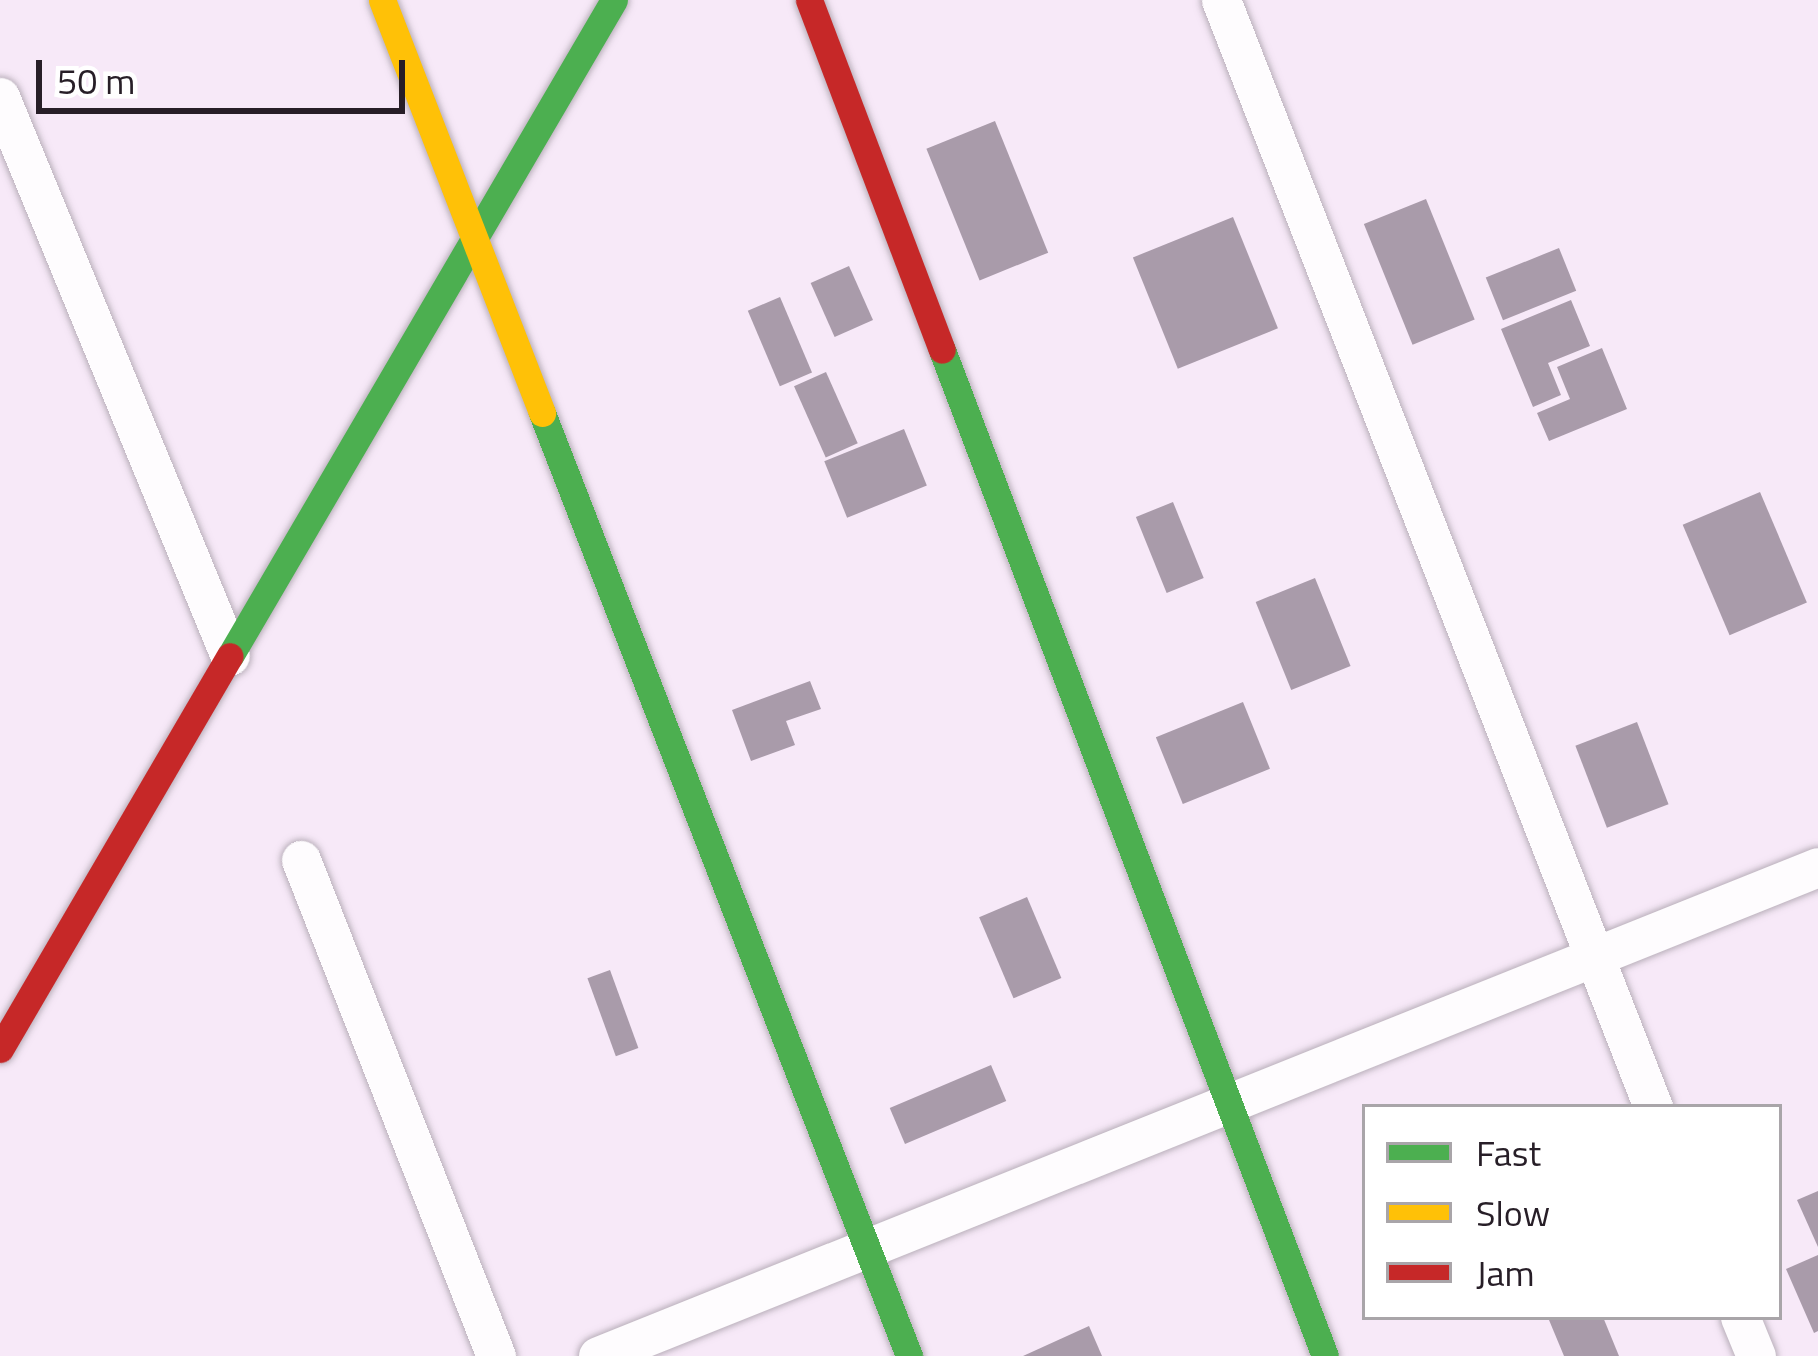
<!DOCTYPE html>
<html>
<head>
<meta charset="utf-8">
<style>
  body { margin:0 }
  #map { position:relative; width:1818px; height:1356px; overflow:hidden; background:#f7e9f8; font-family:"Titillium Web",sans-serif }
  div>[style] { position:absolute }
  .building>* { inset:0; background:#a99baa; transform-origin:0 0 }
  .roads { filter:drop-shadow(0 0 3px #bab0bb) drop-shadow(0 0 3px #bab0bb) }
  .street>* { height:39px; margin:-19.5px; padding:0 19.5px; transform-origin:19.5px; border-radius:19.5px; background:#fefcfe }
  .fast>* { height:27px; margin:-13.5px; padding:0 13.5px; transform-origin:13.5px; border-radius:13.5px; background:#4caf50 }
  .slow>* { height:27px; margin:-13.5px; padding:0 13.5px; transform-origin:13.5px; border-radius:13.5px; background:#ffc107 }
  .jam>* { height:27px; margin:-13.5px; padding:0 13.5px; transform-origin:13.5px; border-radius:13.5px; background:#c62828 }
  span { translate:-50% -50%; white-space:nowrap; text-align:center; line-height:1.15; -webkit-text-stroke:12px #fff; paint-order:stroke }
  .legend { position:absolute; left:1362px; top:1104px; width:420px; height:216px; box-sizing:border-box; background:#fff; border:3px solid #a9a5a9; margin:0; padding:15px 21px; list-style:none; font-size:36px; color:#271e27 }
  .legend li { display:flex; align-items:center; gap:24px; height:60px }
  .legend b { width:60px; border:3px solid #a9a5a9 }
  .scale { position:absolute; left:36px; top:60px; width:369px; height:54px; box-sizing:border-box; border:6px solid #271e27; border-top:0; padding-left:15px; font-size:36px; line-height:42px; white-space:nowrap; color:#271e27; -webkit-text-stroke:9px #fff; paint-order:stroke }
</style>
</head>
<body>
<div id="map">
  <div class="building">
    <div style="left:995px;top:121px;width:142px;height:74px;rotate:68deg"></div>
    <div style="left:1426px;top:199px;width:130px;height:67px;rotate:68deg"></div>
    <div style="left:1233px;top:217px;width:120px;height:108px;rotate:68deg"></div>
    <div style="left:1559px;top:248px;width:46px;height:79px;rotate:68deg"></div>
    <div style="left:849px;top:266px;width:59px;height:42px;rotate:66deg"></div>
    <div style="left:780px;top:297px;width:82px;height:35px;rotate:67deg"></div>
    <div style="clip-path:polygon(1571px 300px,1590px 346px,1548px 363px,1561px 395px,1533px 407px,1501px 329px)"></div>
    <div style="clip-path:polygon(1602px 348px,1627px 409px,1549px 441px,1537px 413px,1570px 399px,1557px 367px)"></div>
    <div style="left:826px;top:372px;width:78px;height:35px;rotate:66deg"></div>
    <div style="left:904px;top:429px;width:61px;height:86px;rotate:68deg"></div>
    <div style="left:1760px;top:492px;width:120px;height:84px;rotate:67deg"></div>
    <div style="left:1173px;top:502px;width:82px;height:40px;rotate:68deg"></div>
    <div style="left:1315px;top:578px;width:95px;height:64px;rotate:68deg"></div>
    <div style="clip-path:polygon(810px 681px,821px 709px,786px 721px,795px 745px,751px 761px,732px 710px)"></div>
    <div style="left:1243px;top:702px;width:72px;height:94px;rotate:68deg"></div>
    <div style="left:1637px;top:722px;width:88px;height:66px;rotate:69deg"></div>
    <div style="left:1027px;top:897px;width:88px;height:52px;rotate:67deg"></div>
    <div style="left:610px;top:970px;width:83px;height:24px;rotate:70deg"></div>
    <div style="left:991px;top:1065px;width:39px;height:110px;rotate:67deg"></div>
    <div style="clip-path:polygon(1818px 1191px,1818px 1247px,1797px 1200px)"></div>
    <div style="clip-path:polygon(1818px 1255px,1818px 1331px,1814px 1333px,1786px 1269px)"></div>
    <div style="clip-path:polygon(1603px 1317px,1619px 1356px,1564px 1356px,1549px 1320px)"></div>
    <div style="clip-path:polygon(1089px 1326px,1102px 1356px,1023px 1356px)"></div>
  </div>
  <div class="roads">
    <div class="street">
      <div style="left:1221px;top:0;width:1188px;rotate:68.68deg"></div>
      <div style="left:0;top:97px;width:604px;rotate:67.64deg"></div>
      <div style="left:301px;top:860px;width:533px;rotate:68.54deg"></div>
      <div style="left:1740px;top:1317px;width:42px;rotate:67.7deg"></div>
      <div style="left:598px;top:1356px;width:1314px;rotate:-21.84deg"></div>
    </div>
    <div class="fast">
      <div style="left:942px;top:350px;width:1076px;rotate:69.16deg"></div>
      <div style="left:542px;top:413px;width:1012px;rotate:68.73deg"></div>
      <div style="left:230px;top:656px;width:760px;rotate:-59.66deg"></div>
    </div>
    <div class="slow">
      <div style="left:382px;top:0;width:443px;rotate:68.8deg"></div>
    </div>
    <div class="jam">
      <div style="left:809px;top:0;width:374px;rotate:69.2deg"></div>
      <div style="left:0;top:1049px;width:455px;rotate:-59.7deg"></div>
    </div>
  </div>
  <ul class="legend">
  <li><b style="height:15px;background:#4caf50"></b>Fast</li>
  <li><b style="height:15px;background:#ffc107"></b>Slow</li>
  <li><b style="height:15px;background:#c62828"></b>Jam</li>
  </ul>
  <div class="scale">50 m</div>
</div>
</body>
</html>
